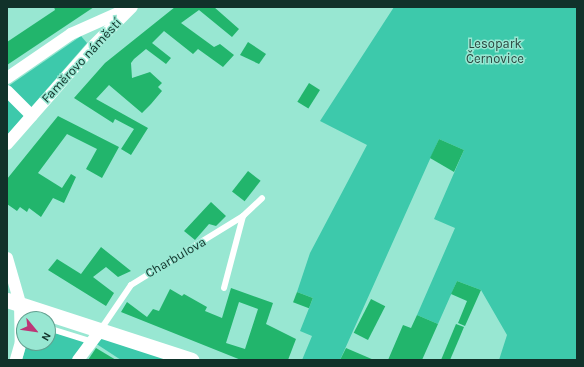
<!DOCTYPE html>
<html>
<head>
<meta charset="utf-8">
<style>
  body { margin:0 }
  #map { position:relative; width:584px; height:367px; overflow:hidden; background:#98e7d2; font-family:Karla,sans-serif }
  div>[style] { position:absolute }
  .green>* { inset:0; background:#3dc9ab }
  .building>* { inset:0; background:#22b56c; transform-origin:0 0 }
  .service>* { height:6px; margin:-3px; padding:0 3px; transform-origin:3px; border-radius:3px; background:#fff }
  .minor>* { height:12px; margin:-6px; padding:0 6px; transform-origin:6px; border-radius:6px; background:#fff }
  .tertiary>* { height:15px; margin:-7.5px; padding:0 7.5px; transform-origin:7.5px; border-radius:7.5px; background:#fff }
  span { translate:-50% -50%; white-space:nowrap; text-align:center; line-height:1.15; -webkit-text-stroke:3px #98e7d2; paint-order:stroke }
  .park-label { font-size:13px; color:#2a473f }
  .street-label { font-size:13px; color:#11322a }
  .frame { position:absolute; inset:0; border:8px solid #11322a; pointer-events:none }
  .north { position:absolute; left:16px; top:311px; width:40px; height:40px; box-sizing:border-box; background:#98e7d2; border:1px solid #629f8f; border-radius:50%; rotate:119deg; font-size:11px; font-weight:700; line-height:16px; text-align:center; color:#11322a }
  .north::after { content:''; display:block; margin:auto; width:14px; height:18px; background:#bd3677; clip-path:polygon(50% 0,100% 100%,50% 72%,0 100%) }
</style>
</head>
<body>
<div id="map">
  <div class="green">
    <div style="clip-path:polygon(394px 7px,577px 7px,577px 360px,499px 360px,507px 335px,481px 290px,457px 281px,438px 324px,417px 315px,455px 228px,434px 219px,464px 150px,439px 139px,340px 360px,302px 360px,312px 336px,300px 331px,313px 298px,297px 292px,310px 253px,367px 145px,320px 121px)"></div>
    <div style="clip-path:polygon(81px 36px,87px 43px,7px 135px,7px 87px)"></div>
    <div style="clip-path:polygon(48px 331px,84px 341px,76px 360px,22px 360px,27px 343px,48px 343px)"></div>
    <div style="clip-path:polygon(107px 336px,180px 360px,121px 360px,95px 343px)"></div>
  </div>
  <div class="building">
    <div style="clip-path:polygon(54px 7px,94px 7px,7px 65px,7px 42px,55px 10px)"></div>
    <div style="clip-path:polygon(175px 7px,214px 7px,239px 29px,232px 37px,199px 10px,181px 23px,214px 47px,220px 44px,234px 55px,223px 67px,198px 49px,193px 54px,164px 31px,152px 43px,171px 58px,166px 64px,146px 49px,134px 59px,131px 63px,132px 78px,150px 72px,162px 83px,158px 87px,162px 91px,151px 104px,142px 113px,109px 85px,96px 99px,148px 128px,131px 155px,121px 149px,134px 129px,115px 119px,113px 123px,74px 98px,105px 63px)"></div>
    <div style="clip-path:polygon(248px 42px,266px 54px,259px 64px,240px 55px)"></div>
    <div style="left:309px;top:83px;width:13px;height:22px;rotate:32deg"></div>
    <div style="clip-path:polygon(58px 116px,119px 147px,102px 178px,86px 169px,97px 149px,67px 134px,38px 173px,62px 188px,71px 174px,76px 177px,64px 203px,53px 198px,41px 217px,29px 208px,27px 212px,20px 207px,17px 211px,7px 204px,7px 179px)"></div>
    <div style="clip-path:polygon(439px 139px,464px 150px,454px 172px,430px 158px)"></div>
    <div style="left:248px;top:171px;width:16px;height:26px;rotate:38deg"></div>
    <div style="clip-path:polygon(211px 202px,226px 216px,216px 226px,209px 224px,195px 240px,184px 231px)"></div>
    <div style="clip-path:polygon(101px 247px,131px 271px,118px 277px,106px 267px,93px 277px,114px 293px,106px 306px,48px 270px,57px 259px,81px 274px)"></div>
    <div style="clip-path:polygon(457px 281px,481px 290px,465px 326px,458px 323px,467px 301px,451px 294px)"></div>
    <div style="clip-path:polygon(evenodd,231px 288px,273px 303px,266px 324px,296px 339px,288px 360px,241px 360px,121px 312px,127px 302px,147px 317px,153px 309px,159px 311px,170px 289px,182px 296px,184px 294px,207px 307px,205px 311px,222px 318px,231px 288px,239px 302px,258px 309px,245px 349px,226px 343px,239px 302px)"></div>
    <div style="left:297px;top:292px;width:17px;height:11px;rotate:21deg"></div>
    <div style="left:371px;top:299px;width:16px;height:38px;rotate:27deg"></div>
    <div style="clip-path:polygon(417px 315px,438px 324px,422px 360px,388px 360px,403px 325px,411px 328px)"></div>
    <div style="clip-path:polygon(456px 324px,464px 327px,459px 339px,450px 360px,441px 360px)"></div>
    <div style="clip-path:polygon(96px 348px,116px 360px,88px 360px)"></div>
    <div style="clip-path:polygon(346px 348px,374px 360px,340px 360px)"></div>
  </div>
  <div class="service">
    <div style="left:224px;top:288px;width:74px;rotate:-75.2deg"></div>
    <div style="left:48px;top:328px;width:44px;rotate:17.2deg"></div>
    <div style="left:101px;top:329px;width:53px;rotate:-55.7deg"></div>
    <div style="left:131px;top:285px;width:132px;rotate:-31.6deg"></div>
    <div style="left:243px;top:216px;width:26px;rotate:-43deg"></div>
  </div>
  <div class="minor">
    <div style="left:7px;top:78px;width:78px;rotate:-34.5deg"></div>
    <div style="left:71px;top:34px;width:59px;rotate:-24deg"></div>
    <div style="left:7px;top:91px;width:35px;rotate:45deg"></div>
    <div style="left:7px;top:144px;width:130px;rotate:-48.7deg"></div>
    <div style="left:93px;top:46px;width:55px;rotate:-45deg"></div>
    <div style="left:7px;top:258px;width:47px;rotate:73.9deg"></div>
    <div style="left:20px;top:303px;width:39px;rotate:89deg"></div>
    <div style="left:21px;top:342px;width:19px;rotate:106deg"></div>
    <div style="left:78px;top:360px;width:39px;rotate:-53deg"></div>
  </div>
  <div class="tertiary">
    <div style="left:7px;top:300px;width:194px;rotate:18deg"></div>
  </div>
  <div class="park-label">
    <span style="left:495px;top:52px">Lesopark<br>Černovice</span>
  </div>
  <div class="street-label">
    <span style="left:82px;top:61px;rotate:-47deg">Faměrovo náměstí</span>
    <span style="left:176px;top:258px;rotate:-30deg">Charbulova</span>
  </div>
  <div class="frame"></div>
  <div class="north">N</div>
</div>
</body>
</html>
